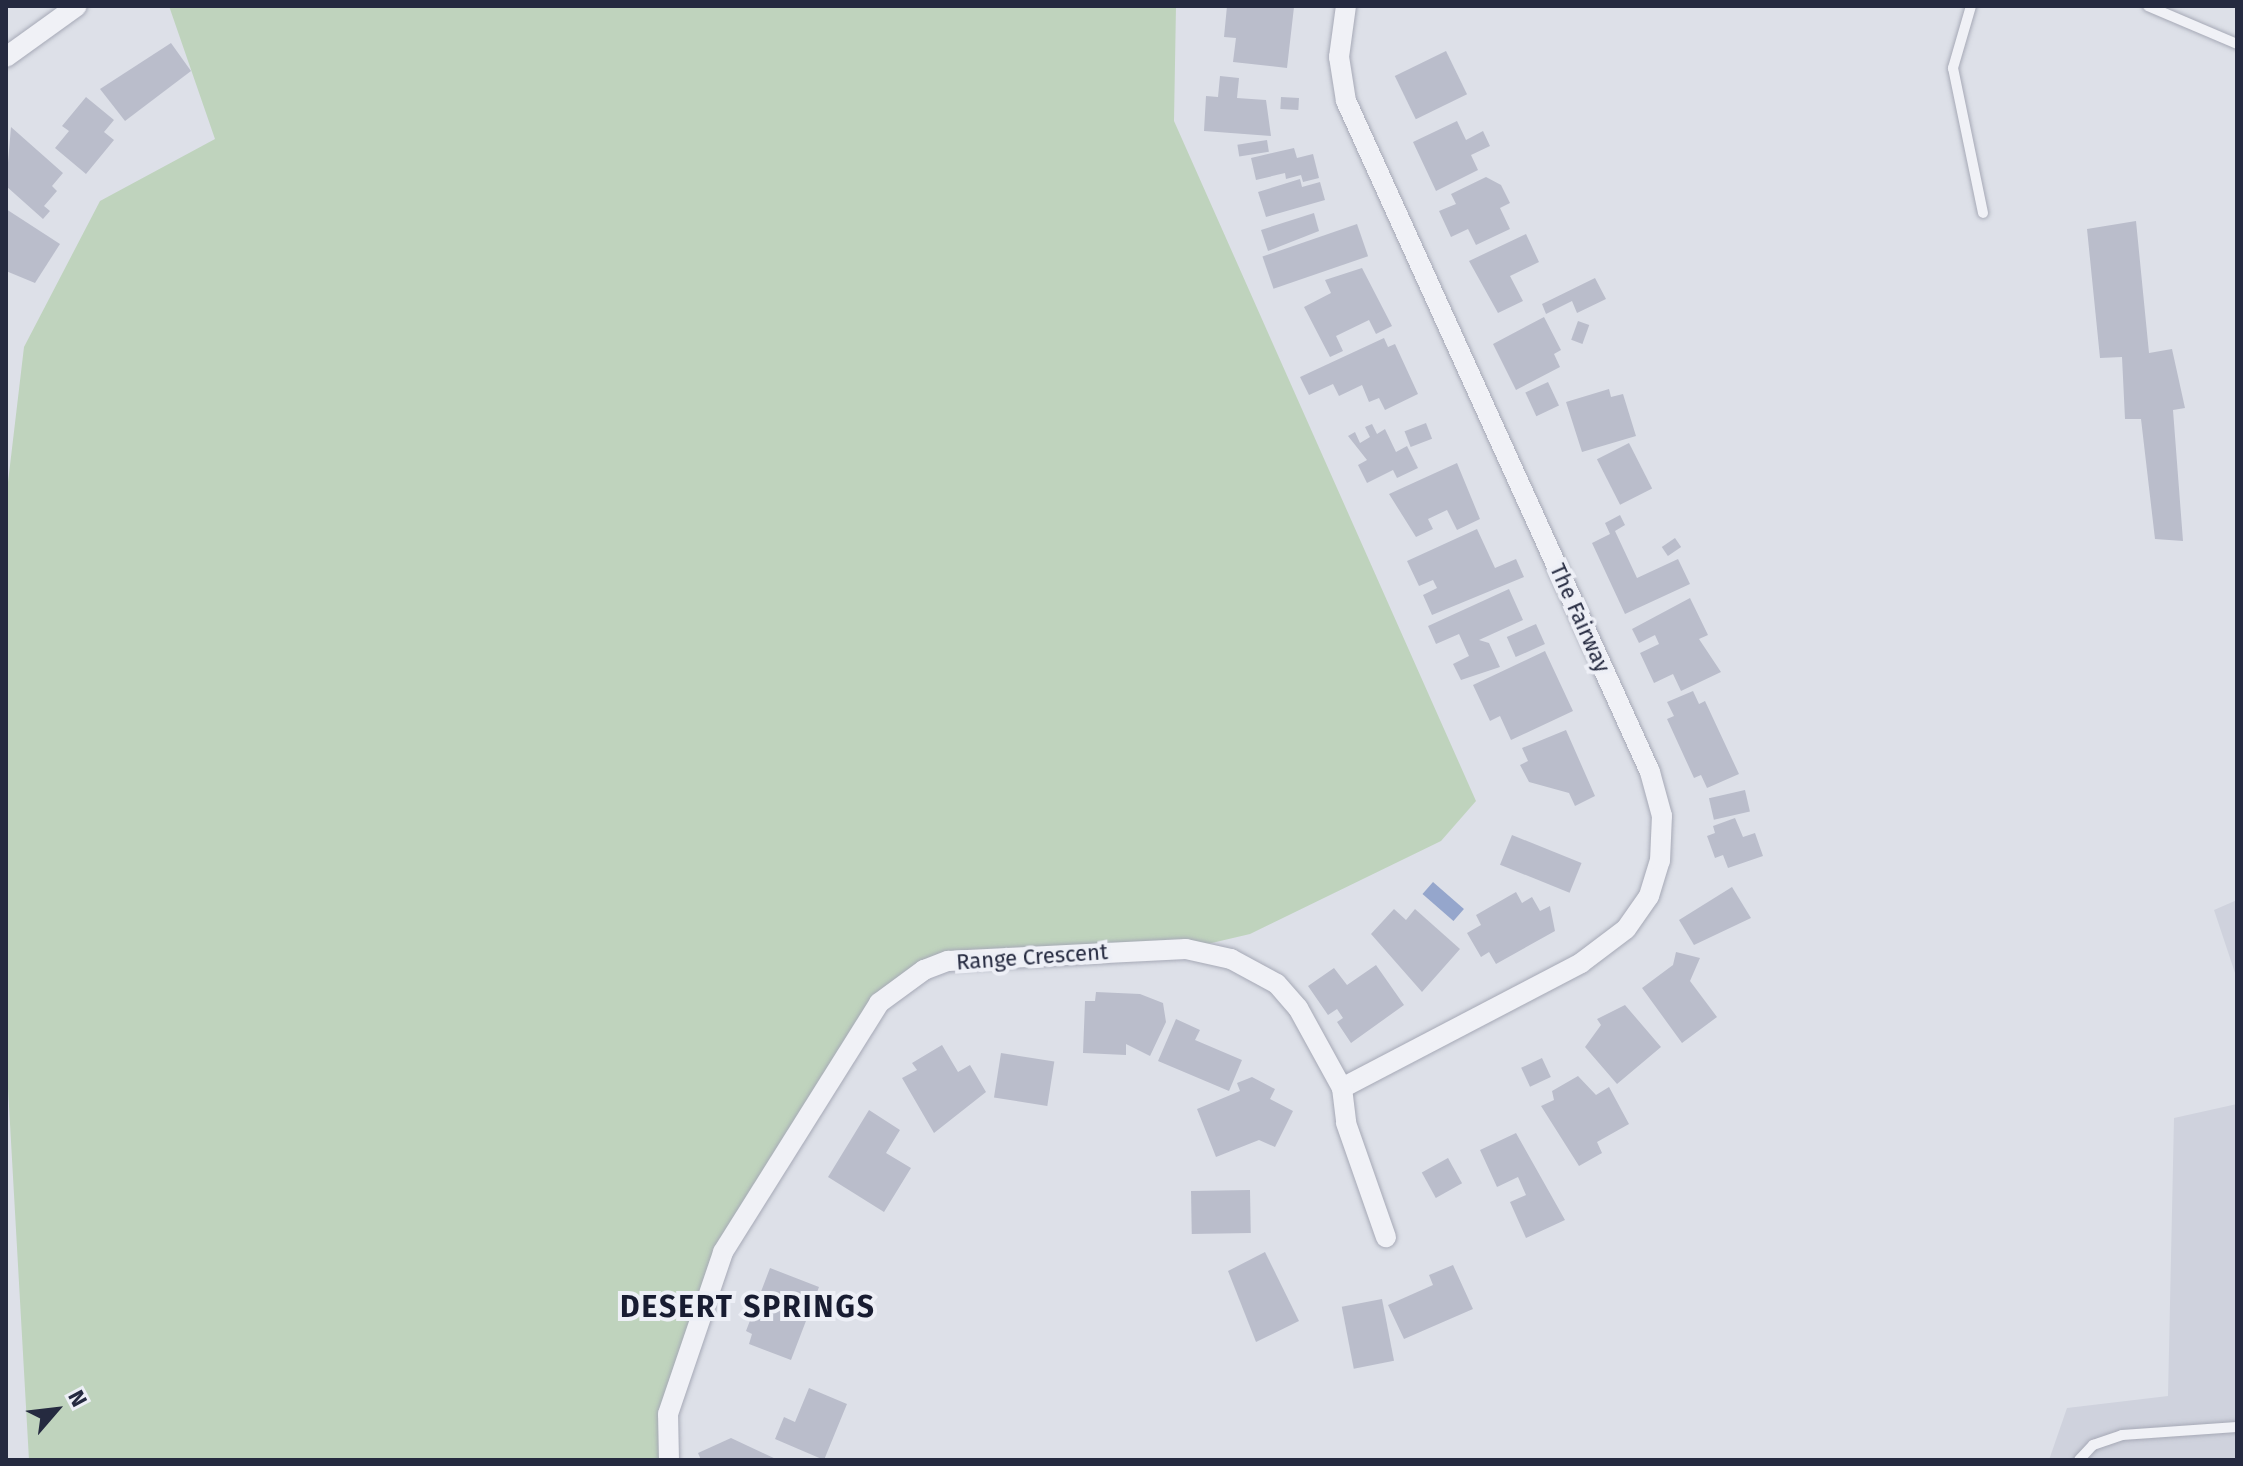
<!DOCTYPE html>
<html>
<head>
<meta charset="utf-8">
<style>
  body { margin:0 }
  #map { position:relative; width:2243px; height:1466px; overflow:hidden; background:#dde0e8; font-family:"Fira Sans",sans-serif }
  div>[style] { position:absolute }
  .built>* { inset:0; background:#cfd2dd }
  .green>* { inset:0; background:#bfd3bd }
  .water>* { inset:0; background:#95a6cc; transform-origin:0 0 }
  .building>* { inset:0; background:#babdcb; transform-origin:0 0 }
  .roads { filter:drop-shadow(0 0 2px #a6a9b6) drop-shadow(0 0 2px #a6a9b6) }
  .service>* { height:10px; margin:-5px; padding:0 5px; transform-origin:5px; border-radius:5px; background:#f0f1f6 }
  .minor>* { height:20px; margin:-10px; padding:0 10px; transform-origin:10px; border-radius:10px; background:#f0f1f6 }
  span { translate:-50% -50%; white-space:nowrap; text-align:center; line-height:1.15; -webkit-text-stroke:8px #edeff6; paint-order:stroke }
  .street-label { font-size:22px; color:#252a40 }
  .district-label { font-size:30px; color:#181c31; font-weight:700; letter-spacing:2px }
  .frame { position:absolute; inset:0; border:8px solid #252a40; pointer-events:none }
  .north { position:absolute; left:16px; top:1370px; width:80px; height:80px; -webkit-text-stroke:6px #edeff6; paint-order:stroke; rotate:62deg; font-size:22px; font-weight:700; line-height:32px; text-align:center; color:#252a40 }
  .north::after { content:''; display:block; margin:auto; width:28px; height:36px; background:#252a40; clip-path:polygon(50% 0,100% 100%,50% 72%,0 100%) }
</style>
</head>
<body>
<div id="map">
  <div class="built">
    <div style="clip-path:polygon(2237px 900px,2237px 979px,2214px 910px)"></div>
    <div style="clip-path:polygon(2237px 1104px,2237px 1460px,2049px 1460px,2067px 1408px,2168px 1396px,2174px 1118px)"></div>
  </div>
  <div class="green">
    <div style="clip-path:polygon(169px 6px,1176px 6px,1174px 121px,1476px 801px,1441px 841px,1250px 934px,1186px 949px,969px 957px,892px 992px,723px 1252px,668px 1414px,669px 1460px,29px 1460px,6px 1053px,6px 499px,24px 347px,100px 201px,215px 139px)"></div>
  </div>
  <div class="water">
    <div style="left:1433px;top:882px;width:41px;height:16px;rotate:41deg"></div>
  </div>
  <div class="building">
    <div style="clip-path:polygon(1227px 6px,1294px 7px,1287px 68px,1233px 62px,1236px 38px,1224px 37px)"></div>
    <div style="clip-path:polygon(171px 43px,191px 71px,125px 121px,100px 89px)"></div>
    <div style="left:1446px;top:51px;width:48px;height:57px;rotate:64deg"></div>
    <div style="clip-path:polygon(1220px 76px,1239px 78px,1237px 98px,1266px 100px,1271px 136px,1204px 131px,1206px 96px,1218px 97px)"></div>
    <div style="clip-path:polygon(86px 97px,114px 120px,104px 132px,114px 140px,86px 174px,55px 148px,69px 131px,62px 126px)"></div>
    <div style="left:1281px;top:97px;width:18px;height:12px;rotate:3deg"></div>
    <div style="clip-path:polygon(1457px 121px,1466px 140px,1483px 131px,1490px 146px,1471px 155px,1478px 170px,1436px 191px,1413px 142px)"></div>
    <div style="clip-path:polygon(11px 127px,63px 173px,52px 186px,57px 191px,44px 206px,50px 211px,43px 219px,6px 186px)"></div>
    <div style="left:1267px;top:140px;width:12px;height:30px;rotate:81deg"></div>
    <div style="clip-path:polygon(1294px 148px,1297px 158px,1313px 154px,1319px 178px,1303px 182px,1301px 175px,1286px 179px,1285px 173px,1256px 180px,1251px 158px)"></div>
    <div style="clip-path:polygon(1486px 177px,1501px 185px,1510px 203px,1500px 208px,1510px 229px,1476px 245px,1468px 229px,1451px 237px,1439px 211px,1456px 204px,1451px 194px)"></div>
    <div style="clip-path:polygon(1300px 179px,1302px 187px,1320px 182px,1325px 200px,1266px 217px,1258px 192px)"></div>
    <div style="clip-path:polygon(6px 209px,60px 244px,35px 283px,6px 271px)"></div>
    <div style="clip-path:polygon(1314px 213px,1319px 231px,1268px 251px,1261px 230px)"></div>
    <div style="clip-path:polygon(2136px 221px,2149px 353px,2172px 349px,2185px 408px,2173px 410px,2183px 541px,2155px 539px,2141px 419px,2125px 419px,2122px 357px,2100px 358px,2087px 229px)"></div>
    <div style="left:1357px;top:224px;width:34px;height:100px;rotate:71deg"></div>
    <div style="clip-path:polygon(1526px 234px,1539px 262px,1510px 276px,1523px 301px,1498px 313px,1469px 261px)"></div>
    <div style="clip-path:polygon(1362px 268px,1392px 326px,1376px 334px,1369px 320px,1336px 336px,1343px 351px,1330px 357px,1304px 307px,1331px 293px,1325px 280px)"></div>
    <div style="clip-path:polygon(1595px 278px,1606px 299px,1577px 313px,1572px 301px,1546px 314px,1542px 304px)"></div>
    <div style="clip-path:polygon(1544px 317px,1561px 350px,1554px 354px,1560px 367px,1516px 390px,1493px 344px)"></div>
    <div style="left:1578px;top:321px;width:12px;height:20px;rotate:20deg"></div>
    <div style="clip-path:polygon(1384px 338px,1388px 347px,1395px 344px,1418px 394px,1385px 410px,1379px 398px,1369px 402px,1362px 385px,1339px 396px,1333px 384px,1309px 395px,1300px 377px)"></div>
    <div style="left:1548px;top:382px;width:26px;height:25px;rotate:65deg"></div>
    <div style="clip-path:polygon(1609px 389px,1611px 397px,1623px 394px,1636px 436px,1582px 452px,1566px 402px)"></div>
    <div style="left:1426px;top:423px;width:17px;height:23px;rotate:69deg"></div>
    <div style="clip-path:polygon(1372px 424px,1377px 434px,1385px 429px,1396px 452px,1407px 446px,1418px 468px,1397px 478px,1393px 470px,1367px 483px,1358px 465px,1367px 460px,1348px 436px,1355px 432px,1360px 443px,1370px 437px,1365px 427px)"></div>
    <div style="left:1629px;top:443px;width:51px;height:36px;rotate:63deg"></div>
    <div style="clip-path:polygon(1457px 463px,1480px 519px,1457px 530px,1447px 510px,1428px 519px,1433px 529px,1416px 537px,1389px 494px)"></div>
    <div style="clip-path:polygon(1620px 515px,1625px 525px,1615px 531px,1637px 578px,1678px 559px,1690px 584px,1625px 614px,1592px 543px,1610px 534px,1605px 523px)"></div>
    <div style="clip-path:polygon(1477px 529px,1495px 568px,1516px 559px,1524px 577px,1432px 615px,1423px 595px,1437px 588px,1433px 580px,1419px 586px,1407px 561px)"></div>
    <div style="left:1675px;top:538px;width:11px;height:16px;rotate:56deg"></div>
    <div style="clip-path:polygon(1509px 589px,1523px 620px,1479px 640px,1489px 643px,1500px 667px,1461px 680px,1453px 664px,1469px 656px,1459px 634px,1436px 644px,1428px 626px)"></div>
    <div style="clip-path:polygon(1690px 598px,1708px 635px,1699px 639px,1721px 672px,1681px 691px,1673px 674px,1654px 683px,1640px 653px,1659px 644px,1655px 635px,1639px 643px,1632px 629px)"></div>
    <div style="left:1536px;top:624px;width:22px;height:32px;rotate:66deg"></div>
    <div style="clip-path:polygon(1545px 651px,1573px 711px,1511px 740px,1500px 716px,1490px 721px,1473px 685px)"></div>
    <div style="clip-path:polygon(1693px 691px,1699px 704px,1705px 701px,1739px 774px,1707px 788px,1701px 775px,1694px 778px,1667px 719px,1674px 716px,1667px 702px)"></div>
    <div style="clip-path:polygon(1566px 730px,1595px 796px,1575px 806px,1569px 793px,1529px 782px,1520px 765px,1528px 761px,1522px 748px)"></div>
    <div style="left:1745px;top:790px;width:22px;height:37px;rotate:77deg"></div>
    <div style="clip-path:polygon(1735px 818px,1743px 837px,1755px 833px,1763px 856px,1728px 868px,1723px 855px,1715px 858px,1707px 836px,1715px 833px,1713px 826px)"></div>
    <div style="left:1512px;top:835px;width:75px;height:32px;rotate:22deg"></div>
    <div style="clip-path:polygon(1732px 887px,1751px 918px,1694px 945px,1679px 920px)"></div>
    <div style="clip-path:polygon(1516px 892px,1522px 903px,1532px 897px,1540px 911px,1550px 906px,1555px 931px,1496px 964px,1489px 952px,1481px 957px,1467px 933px,1481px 925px,1476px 915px)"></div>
    <div style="clip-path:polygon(1394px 909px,1406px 920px,1415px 909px,1460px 949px,1422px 992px,1371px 934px)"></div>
    <div style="clip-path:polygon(1676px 952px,1700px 958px,1690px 981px,1717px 1017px,1682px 1043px,1642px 988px,1673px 965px)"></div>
    <div style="clip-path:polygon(1376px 965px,1404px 1005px,1351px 1043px,1337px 1022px,1343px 1018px,1337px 1009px,1328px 1015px,1308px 986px,1334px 968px,1347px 985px)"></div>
    <div style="clip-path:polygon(1096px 992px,1140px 994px,1163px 1003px,1166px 1022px,1150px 1056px,1126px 1044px,1126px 1055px,1083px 1053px,1085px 1001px,1095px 1001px)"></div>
    <div style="clip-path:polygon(1625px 1005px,1661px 1047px,1617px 1084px,1585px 1047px,1601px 1025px,1597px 1019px)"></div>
    <div style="clip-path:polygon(1176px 1019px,1200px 1030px,1195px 1040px,1242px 1060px,1229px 1091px,1158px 1061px)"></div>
    <div style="clip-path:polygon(942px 1045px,958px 1072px,970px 1065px,986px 1092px,934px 1133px,902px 1078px,917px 1070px,912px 1063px)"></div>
    <div style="left:1001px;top:1053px;width:54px;height:45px;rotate:9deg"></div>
    <div style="left:1542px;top:1058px;width:21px;height:23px;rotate:65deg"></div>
    <div style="clip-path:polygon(1578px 1076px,1596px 1095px,1609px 1087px,1629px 1124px,1597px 1142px,1602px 1153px,1579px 1166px,1541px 1106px,1554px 1100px,1552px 1091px)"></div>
    <div style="clip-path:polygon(1252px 1077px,1275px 1089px,1270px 1099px,1293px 1111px,1275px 1147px,1259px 1140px,1216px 1157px,1197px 1109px,1240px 1091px,1237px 1083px)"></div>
    <div style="clip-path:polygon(869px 1110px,900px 1130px,886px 1153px,911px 1168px,884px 1212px,828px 1177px)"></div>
    <div style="clip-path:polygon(1516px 1133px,1565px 1220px,1526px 1238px,1510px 1202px,1526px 1195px,1518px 1177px,1497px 1187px,1480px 1150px)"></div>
    <div style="left:1448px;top:1158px;width:29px;height:30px;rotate:61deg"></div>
    <div style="left:1250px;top:1190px;width:43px;height:59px;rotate:89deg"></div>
    <div style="clip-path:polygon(1265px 1252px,1299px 1321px,1256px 1342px,1228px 1271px)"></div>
    <div style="clip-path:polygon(1453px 1265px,1473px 1309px,1404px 1339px,1388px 1305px,1433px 1285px,1429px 1275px)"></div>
    <div style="clip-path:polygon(770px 1268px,819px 1287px,791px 1360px,749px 1344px,752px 1334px,746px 1331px)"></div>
    <div style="left:1382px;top:1299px;width:63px;height:41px;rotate:79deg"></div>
    <div style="clip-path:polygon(809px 1388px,847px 1404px,824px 1460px,775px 1439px,784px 1417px,795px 1422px)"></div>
    <div style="clip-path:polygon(731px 1438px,778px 1460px,701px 1460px,698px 1453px)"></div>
  </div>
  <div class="roads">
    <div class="service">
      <div style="left:1971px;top:6px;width:65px;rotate:106.2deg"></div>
      <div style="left:1953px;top:68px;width:148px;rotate:78.3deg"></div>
      <div style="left:2148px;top:6px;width:97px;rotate:23.1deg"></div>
      <div style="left:2079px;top:1460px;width:21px;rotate:-47deg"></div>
      <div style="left:2093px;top:1445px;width:31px;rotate:-19deg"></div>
      <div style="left:2122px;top:1435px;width:115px;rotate:-4deg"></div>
    </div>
    <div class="minor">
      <div style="left:6px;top:57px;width:87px;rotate:-35.7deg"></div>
      <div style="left:1342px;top:1088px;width:270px;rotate:-27.6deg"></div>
      <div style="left:1581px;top:963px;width:56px;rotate:-37.1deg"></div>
      <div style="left:1626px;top:929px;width:40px;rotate:-55.1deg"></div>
      <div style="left:1649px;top:896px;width:37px;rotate:-73deg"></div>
      <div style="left:1660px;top:861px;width:45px;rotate:-87.5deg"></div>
      <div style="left:1662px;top:816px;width:46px;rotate:-105.3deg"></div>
      <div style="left:1650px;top:772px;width:737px;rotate:-114.37deg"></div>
      <div style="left:1346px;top:101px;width:45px;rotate:-99deg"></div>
      <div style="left:1339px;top:57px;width:51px;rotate:-82.2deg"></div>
      <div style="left:669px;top:1460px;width:46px;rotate:-91.2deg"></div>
      <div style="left:668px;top:1414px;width:171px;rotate:-71.2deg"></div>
      <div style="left:723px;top:1252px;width:294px;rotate:-57.9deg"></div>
      <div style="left:879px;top:1003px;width:56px;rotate:-36.3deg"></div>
      <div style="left:924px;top:970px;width:26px;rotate:-21deg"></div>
      <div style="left:948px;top:961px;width:238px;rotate:-2.9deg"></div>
      <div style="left:1186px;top:949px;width:46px;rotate:12.5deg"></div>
      <div style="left:1231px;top:959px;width:52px;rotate:28.5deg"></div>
      <div style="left:1277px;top:984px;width:32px;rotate:49deg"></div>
      <div style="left:1298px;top:1008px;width:91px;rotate:61.2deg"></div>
      <div style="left:1342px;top:1088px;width:35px;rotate:83deg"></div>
      <div style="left:1346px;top:1123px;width:121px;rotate:70.7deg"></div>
    </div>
  </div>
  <div class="street-label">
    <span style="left:1580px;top:618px;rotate:66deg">The Fairway</span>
    <span style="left:1032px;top:957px;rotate:-4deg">Range Crescent</span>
  </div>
  <div class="district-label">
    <span style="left:748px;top:1307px">DESERT SPRINGS</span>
  </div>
  <div class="frame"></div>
  <div class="north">N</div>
</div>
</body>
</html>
